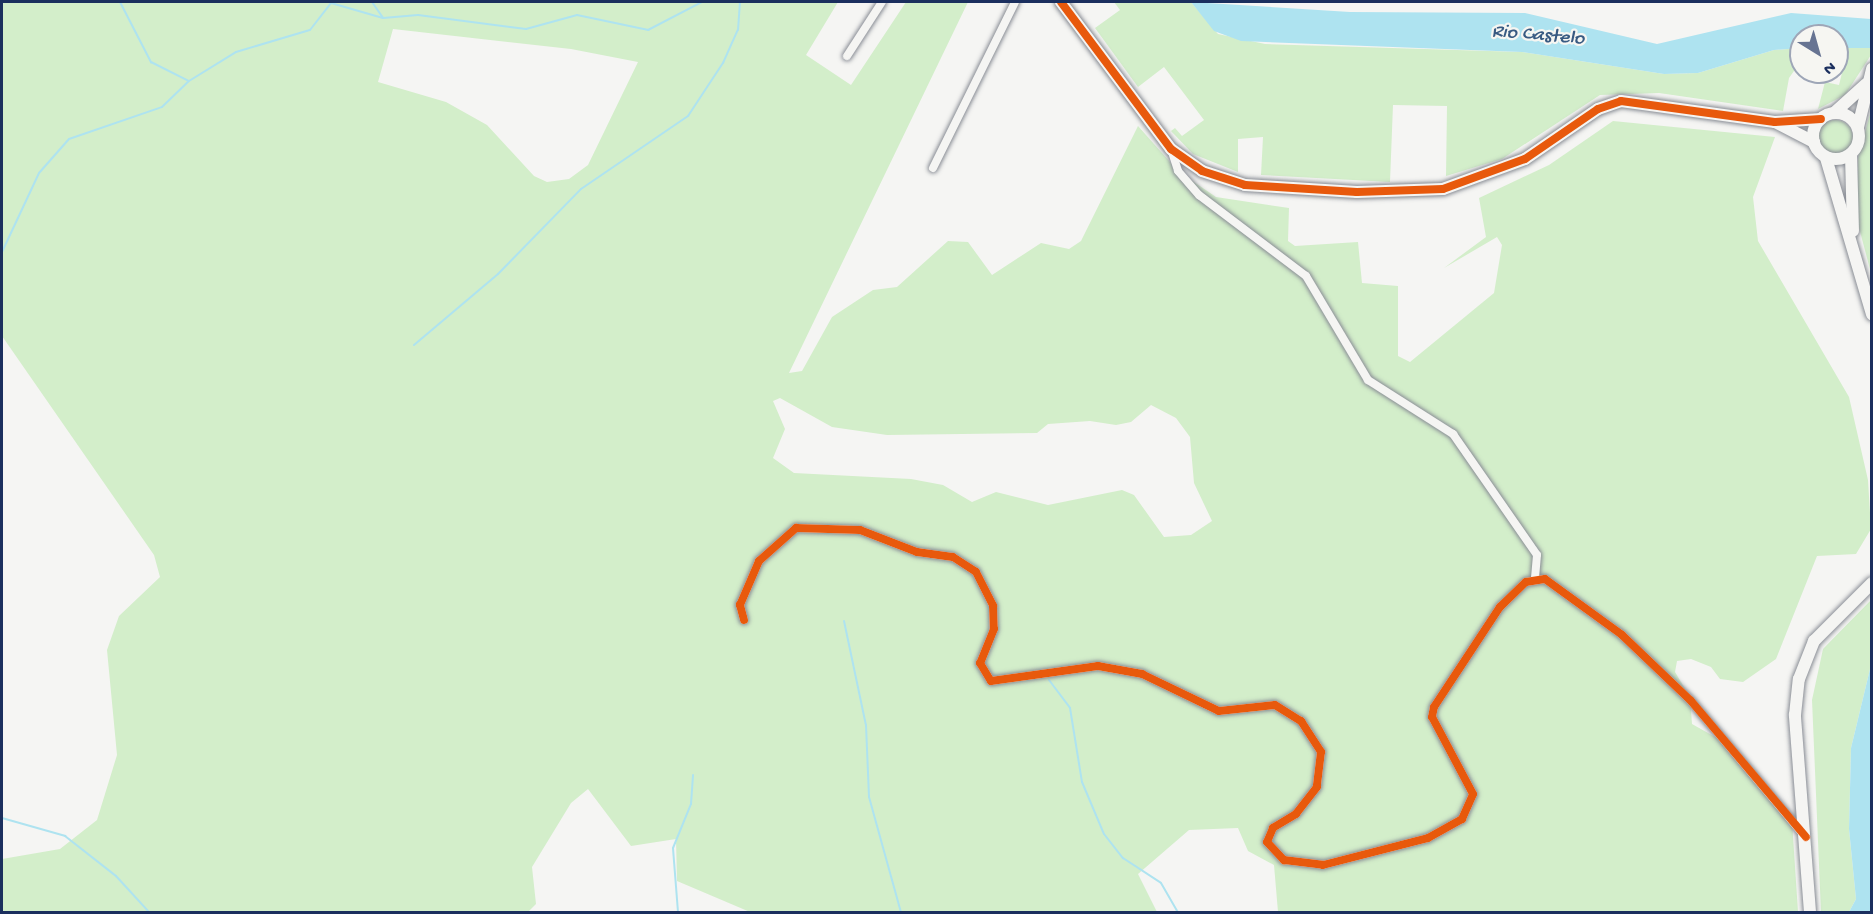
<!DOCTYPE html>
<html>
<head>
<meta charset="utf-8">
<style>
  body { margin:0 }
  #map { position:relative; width:1873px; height:914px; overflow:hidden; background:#f5f5f3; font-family:"Gochi Hand",sans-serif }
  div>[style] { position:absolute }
  .green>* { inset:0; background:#d3eeca }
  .round { border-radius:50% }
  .water>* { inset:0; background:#aee3f0 }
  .stream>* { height:2px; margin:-1px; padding:0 1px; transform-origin:1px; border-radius:1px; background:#aee3f0 }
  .roads { filter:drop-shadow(0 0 2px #898d95) drop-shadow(0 0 2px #898d95) }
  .street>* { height:8px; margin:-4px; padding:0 4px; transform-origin:4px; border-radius:4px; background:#f5f5f3 }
  .secondary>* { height:12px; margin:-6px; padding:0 6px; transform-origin:6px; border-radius:6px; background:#f5f5f3 }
  .secondary>.ring { margin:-6px; padding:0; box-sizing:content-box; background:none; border:12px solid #f5f5f3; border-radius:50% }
  .cycleway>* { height:8px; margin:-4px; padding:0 4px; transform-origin:4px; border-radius:4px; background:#e8590c }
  span { translate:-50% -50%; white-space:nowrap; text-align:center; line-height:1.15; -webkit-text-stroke:4.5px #f6f6f2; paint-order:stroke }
  .water-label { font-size:20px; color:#385a82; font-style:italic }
  .frame { position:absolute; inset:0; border:3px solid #1b2f5e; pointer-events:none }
  .north { position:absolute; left:1789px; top:24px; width:60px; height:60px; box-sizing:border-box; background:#f6f6f2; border:2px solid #9ea6b7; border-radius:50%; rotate:143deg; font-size:16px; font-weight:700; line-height:24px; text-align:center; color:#1b2f5e }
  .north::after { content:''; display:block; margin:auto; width:21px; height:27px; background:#677492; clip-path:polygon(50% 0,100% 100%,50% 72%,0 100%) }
</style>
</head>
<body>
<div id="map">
  <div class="green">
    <div style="clip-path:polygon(evenodd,2px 2px,838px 2px,806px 55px,851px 85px,906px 2px,968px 2px,789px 373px,802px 371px,832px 317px,873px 290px,897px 287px,948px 241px,968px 242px,992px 275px,1041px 243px,1069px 249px,1081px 241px,1138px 126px,1178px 171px,1216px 197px,1289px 208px,1288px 241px,1295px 246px,1358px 242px,1362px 283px,1398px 286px,1398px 356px,1410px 362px,1494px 293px,1502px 245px,1497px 237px,1444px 268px,1486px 237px,1479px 198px,1549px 165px,1613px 121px,1775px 137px,1753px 197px,1758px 241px,1849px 397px,1868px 480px,1871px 529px,1856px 554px,1817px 556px,1776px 659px,1743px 682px,1720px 679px,1711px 667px,1691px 659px,1677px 661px,1675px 672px,1690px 697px,1692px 724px,1733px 747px,1792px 821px,1798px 912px,1278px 912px,1274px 865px,1248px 851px,1238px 828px,1189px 830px,1138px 874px,1157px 912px,750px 912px,677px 881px,676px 839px,631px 846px,588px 789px,571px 803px,532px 867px,536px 904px,528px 912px,2px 912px,2px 859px,60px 849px,97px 820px,117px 755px,107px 650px,119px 616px,160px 577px,154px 555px,2px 336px,2px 2px,393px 29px,571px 49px,638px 62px,588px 165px,569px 179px,547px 182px,534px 176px,487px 125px,446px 102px,378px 82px,393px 29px,2px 2px,780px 398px,832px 427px,887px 435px,1037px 433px,1048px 424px,1090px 421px,1116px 425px,1131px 422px,1151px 405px,1176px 418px,1190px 437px,1194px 483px,1212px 521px,1191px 535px,1164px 537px,1134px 495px,1122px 490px,1048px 505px,996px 492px,972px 502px,943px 485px,911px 479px,794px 473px,773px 458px,785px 429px,773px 401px,780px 398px)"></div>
    <div style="clip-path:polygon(1114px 2px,1191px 2px,1218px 34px,1265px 44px,1522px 52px,1664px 74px,1698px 73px,1774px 50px,1801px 48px,1801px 61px,1789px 78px,1783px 111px,1659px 93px,1600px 95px,1502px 159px,1446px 176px,1447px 106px,1393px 105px,1390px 182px,1261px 175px,1263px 137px,1238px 139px,1238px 172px,1193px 154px,1171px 131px,1175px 128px,1182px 136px,1204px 120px,1164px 67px,1138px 87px,1095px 28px,1120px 10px)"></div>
    <div style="clip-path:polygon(1837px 48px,1870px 48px,1871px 55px,1845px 95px,1818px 109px,1825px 82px,1839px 85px,1843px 69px)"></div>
    <div style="clip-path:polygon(1871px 110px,1871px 273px,1857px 220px,1858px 158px)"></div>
    <div class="round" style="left:1817px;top:120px;width:36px;height:36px"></div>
    <div style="clip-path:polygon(1871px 600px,1871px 665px,1851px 748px,1849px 829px,1856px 899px,1849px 912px,1821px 912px,1812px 700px,1823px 649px)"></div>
  </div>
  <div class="water">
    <div style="clip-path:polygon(1191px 2px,1350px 12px,1525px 13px,1657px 44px,1791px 13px,1871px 19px,1871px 48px,1837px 48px,1837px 36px,1801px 36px,1801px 48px,1774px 50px,1698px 73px,1664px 74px,1522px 52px,1241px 41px,1214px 31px)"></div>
    <div style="clip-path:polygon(1871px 665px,1871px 912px,1849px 912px,1856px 899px,1849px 829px,1851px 748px)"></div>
  </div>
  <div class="stream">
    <div style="left:64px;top:2px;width:21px"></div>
    <div style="left:120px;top:2px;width:68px;rotate:62.7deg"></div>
    <div style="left:151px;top:62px;width:42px;rotate:26.6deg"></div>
    <div style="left:372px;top:2px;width:19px;rotate:55deg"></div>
    <div style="left:2px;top:252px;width:87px;rotate:-64.9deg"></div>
    <div style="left:39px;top:173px;width:45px;rotate:-48.6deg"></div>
    <div style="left:69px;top:139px;width:98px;rotate:-19deg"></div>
    <div style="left:162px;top:107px;width:37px;rotate:-44deg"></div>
    <div style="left:189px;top:81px;width:55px;rotate:-31.7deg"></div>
    <div style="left:236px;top:52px;width:77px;rotate:-16.6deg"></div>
    <div style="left:310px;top:30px;width:34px;rotate:-52deg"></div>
    <div style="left:331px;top:3px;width:54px;rotate:16.1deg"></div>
    <div style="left:383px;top:18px;width:35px;rotate:-5deg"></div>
    <div style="left:418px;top:15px;width:109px;rotate:7.4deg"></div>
    <div style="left:526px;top:29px;width:53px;rotate:-15.4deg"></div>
    <div style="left:577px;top:15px;width:73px;rotate:11.9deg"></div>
    <div style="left:648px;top:30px;width:61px;rotate:-27.4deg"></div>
    <div style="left:414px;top:345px;width:110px;rotate:-40.2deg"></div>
    <div style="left:498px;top:274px;width:119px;rotate:-45.7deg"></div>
    <div style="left:581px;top:189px;width:130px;rotate:-34.3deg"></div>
    <div style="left:688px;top:116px;width:64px;rotate:-56.6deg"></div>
    <div style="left:723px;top:63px;width:36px;rotate:-66deg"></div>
    <div style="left:738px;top:30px;width:28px;rotate:-86deg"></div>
    <div style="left:844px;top:621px;width:106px;rotate:78.1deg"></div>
    <div style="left:866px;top:725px;width:72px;rotate:87.6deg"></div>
    <div style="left:869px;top:797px;width:119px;rotate:74.5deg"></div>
    <div style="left:1049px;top:680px;width:35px;rotate:53deg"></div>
    <div style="left:1070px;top:708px;width:75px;rotate:80.8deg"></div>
    <div style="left:1082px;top:782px;width:56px;rotate:67.1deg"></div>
    <div style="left:1104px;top:834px;width:31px;rotate:52deg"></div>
    <div style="left:1123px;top:858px;width:45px;rotate:33.3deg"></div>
    <div style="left:1161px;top:883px;width:34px;rotate:60deg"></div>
    <div style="left:2px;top:818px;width:66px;rotate:15.9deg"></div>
    <div style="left:65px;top:836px;width:65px;rotate:38.1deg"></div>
    <div style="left:116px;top:876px;width:49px;rotate:47.5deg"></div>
    <div style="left:678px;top:912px;width:64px;rotate:-94.5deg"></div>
    <div style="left:673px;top:848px;width:48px;rotate:-67.8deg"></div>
    <div style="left:691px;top:804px;width:29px;rotate:-86deg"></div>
  </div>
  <div class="roads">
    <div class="street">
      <div style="left:847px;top:56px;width:64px;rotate:-57.1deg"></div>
      <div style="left:1171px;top:149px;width:23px;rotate:72deg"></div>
      <div style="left:1178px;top:171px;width:32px;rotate:49deg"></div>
      <div style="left:1199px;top:195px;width:134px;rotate:37.1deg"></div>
      <div style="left:1306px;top:276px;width:121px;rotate:59.2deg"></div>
      <div style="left:1368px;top:380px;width:101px;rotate:32.4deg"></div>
      <div style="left:1453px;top:434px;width:147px;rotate:55.2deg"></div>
      <div style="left:1537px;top:555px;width:24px;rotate:95deg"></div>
      <div style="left:933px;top:168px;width:185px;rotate:-63.7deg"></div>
      <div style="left:744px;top:620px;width:16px;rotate:-105deg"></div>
      <div style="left:740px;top:605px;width:48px;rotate:-66.6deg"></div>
      <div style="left:759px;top:561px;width:50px;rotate:-41.7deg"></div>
      <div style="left:796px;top:528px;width:64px;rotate:1.8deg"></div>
      <div style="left:860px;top:530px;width:61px;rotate:21.1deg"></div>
      <div style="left:917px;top:552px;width:36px;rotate:8deg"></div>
      <div style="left:953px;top:557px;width:27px;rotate:33deg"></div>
      <div style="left:976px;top:572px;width:38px;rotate:63deg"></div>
      <div style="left:993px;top:606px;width:23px;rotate:88deg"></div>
      <div style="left:994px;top:629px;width:37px;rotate:112deg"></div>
      <div style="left:980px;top:663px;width:21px;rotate:59deg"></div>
      <div style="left:991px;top:681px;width:108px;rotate:-8deg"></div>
      <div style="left:1098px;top:666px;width:45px;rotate:10.3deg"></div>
      <div style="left:1142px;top:674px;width:85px;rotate:25.7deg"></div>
      <div style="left:1219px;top:711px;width:56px;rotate:-6.1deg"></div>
      <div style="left:1275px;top:705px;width:31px;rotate:32deg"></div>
      <div style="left:1301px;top:721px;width:37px;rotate:57deg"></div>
      <div style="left:1321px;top:752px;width:35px;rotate:97deg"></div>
      <div style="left:1317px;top:787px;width:34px;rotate:128deg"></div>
      <div style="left:1296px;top:814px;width:27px;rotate:149deg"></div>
      <div style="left:1273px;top:828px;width:15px;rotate:113deg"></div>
      <div style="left:1267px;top:842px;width:25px;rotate:47deg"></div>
      <div style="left:1284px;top:860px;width:39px;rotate:7deg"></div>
      <div style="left:1323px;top:865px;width:108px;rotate:-14.4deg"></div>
      <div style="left:1428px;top:838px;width:39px;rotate:-29deg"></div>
      <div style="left:1462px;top:819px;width:27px;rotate:-66deg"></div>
      <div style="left:1473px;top:794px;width:87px;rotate:-118deg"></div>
      <div style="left:1432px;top:717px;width:10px;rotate:-79deg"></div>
      <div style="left:1434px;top:707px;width:120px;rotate:-56.6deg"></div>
      <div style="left:1500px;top:607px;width:36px;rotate:-44deg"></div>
      <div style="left:1526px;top:582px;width:19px;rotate:-9deg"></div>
      <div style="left:1545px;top:579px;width:95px;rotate:36deg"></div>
      <div style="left:1622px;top:635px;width:95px;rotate:43.7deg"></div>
      <div style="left:1691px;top:701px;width:175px;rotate:49.9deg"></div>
    </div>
    <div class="secondary">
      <div style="left:1061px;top:2px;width:184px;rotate:53.2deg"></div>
      <div style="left:1171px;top:149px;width:38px;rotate:35deg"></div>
      <div style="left:1202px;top:171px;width:45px;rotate:18deg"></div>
      <div style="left:1245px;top:185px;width:112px;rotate:3.6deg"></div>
      <div style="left:1357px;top:192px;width:86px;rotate:-2deg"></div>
      <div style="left:1443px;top:189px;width:87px;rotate:-20.1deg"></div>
      <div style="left:1525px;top:159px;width:88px;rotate:-34.4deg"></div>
      <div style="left:1598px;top:109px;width:24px;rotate:-19deg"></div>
      <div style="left:1621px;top:101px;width:155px;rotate:7.8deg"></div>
      <div style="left:1775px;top:122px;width:46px;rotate:-3.7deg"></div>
      <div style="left:1834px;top:113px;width:43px;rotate:-42.2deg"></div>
      <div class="ring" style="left:1813px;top:113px;width:34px;height:34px"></div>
      <div style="left:1775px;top:122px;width:44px;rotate:27.1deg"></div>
      <div style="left:1858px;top:127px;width:60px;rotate:-76.4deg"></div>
      <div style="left:1851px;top:155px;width:76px;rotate:88.5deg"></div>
      <div style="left:1826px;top:158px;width:163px;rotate:73.6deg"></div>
      <div style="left:1810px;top:912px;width:198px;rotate:-94.4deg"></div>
      <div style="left:1795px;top:715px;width:36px;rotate:-84deg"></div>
      <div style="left:1799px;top:679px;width:41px;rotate:-68.5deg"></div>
      <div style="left:1814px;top:641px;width:82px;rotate:-45deg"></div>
    </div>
  </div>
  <div class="cycleway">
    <div style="left:1061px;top:2px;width:184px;rotate:53.2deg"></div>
    <div style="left:1171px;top:149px;width:38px;rotate:35deg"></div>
    <div style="left:1202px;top:171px;width:45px;rotate:18deg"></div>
    <div style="left:1245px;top:185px;width:112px;rotate:3.6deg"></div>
    <div style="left:1357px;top:192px;width:86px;rotate:-2deg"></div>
    <div style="left:1443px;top:189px;width:87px;rotate:-20.1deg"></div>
    <div style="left:1525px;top:159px;width:88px;rotate:-34.4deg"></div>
    <div style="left:1598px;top:109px;width:24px;rotate:-19deg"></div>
    <div style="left:1621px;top:101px;width:155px;rotate:7.8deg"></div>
    <div style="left:1775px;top:122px;width:46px;rotate:-3.7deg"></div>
    <div style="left:744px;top:620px;width:16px;rotate:-105deg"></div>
    <div style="left:740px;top:605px;width:48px;rotate:-66.6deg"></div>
    <div style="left:759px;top:561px;width:50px;rotate:-41.7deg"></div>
    <div style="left:796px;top:528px;width:64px;rotate:1.8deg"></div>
    <div style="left:860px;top:530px;width:61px;rotate:21.1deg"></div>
    <div style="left:917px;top:552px;width:36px;rotate:8deg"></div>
    <div style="left:953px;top:557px;width:27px;rotate:33deg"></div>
    <div style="left:976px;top:572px;width:38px;rotate:63deg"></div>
    <div style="left:993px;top:606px;width:23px;rotate:88deg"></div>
    <div style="left:994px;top:629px;width:37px;rotate:112deg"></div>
    <div style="left:980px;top:663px;width:21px;rotate:59deg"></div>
    <div style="left:991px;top:681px;width:108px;rotate:-8deg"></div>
    <div style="left:1098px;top:666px;width:45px;rotate:10.3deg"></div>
    <div style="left:1142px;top:674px;width:85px;rotate:25.7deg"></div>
    <div style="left:1219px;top:711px;width:56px;rotate:-6.1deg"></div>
    <div style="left:1275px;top:705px;width:31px;rotate:32deg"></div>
    <div style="left:1301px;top:721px;width:37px;rotate:57deg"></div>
    <div style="left:1321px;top:752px;width:35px;rotate:97deg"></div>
    <div style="left:1317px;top:787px;width:34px;rotate:128deg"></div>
    <div style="left:1296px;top:814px;width:27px;rotate:149deg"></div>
    <div style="left:1273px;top:828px;width:15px;rotate:113deg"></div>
    <div style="left:1267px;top:842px;width:25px;rotate:47deg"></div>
    <div style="left:1284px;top:860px;width:39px;rotate:7deg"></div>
    <div style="left:1323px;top:865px;width:108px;rotate:-14.4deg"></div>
    <div style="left:1428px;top:838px;width:39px;rotate:-29deg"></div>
    <div style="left:1462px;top:819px;width:27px;rotate:-66deg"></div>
    <div style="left:1473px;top:794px;width:87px;rotate:-118deg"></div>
    <div style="left:1432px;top:717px;width:10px;rotate:-79deg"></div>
    <div style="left:1434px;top:707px;width:120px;rotate:-56.6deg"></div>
    <div style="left:1500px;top:607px;width:36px;rotate:-44deg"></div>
    <div style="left:1526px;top:582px;width:19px;rotate:-9deg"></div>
    <div style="left:1545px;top:579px;width:95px;rotate:36deg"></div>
    <div style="left:1622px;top:635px;width:95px;rotate:43.7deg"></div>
    <div style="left:1691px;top:701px;width:178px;rotate:49.8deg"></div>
  </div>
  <div class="water-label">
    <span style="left:1538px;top:36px;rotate:5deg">Rio Castelo</span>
  </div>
  <div class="frame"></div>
  <div class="north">N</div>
</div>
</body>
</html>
